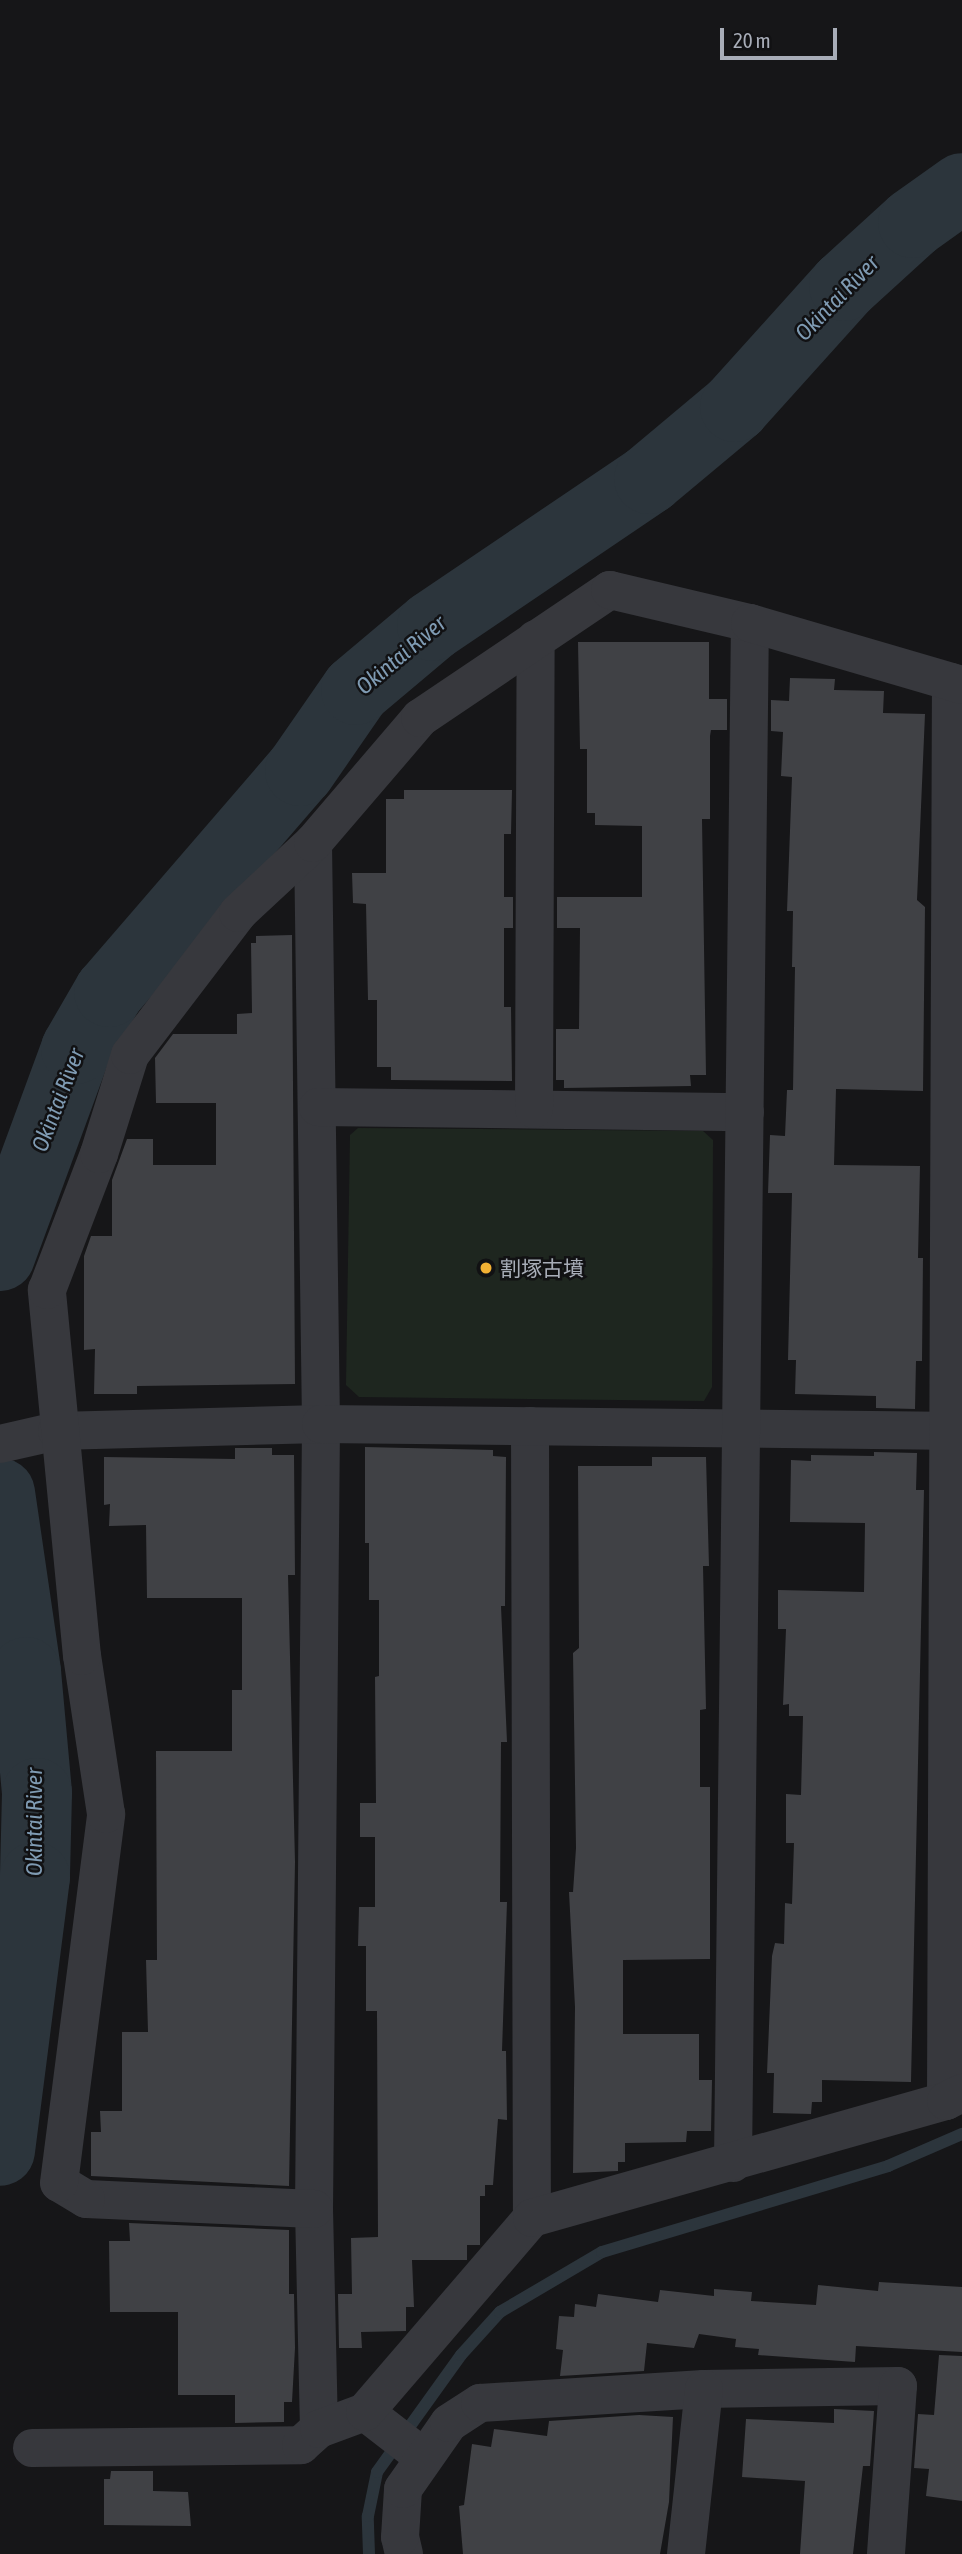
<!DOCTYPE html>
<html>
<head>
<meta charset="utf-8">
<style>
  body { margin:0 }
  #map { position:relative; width:962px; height:2554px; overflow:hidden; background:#161618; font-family:"Asap Condensed","Noto Sans JP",sans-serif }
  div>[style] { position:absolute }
  .green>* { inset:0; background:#1e261f }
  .stream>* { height:12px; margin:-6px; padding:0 6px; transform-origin:6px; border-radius:6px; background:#2c353c }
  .river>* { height:70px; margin:-35px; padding:0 35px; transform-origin:35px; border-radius:35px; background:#2c353c }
  .building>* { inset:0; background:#404145 }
  .minor>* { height:38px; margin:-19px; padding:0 19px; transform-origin:19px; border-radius:19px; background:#37383d }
  .dots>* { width:19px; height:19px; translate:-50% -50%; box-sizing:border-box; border:4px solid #111113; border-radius:50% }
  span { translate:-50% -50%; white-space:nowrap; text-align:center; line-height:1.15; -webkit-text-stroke:5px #111113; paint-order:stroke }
  .poi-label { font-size:21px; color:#a8adb8 }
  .left { translate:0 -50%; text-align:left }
  .water-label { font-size:23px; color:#7f9bb3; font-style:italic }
  .scale { position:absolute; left:720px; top:28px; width:117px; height:32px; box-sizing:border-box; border:4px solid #a8adb8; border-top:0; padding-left:9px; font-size:21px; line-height:24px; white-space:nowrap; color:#a8adb8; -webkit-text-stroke:5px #111113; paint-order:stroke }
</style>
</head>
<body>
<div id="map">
  <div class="green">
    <div style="clip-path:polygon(358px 1128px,703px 1131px,713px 1140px,712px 1387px,704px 1401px,359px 1397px,346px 1385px,350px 1135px)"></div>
  </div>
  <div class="stream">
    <div style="left:369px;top:2554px;width:38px;rotate:-92deg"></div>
    <div style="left:368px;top:2516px;width:45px;rotate:-78.4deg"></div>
    <div style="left:377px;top:2472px;width:144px;rotate:-54.3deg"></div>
    <div style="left:461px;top:2355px;width:58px;rotate:-47.8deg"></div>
    <div style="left:500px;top:2312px;width:118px;rotate:-30.5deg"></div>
    <div style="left:602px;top:2252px;width:299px;rotate:-16.7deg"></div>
    <div style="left:888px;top:2166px;width:81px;rotate:-23.4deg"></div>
  </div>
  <div class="river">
    <div style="left:0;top:1256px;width:221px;rotate:-69.8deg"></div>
    <div style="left:76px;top:1049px;width:66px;rotate:-59.9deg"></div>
    <div style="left:109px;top:992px;width:292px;rotate:-49.2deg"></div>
    <div style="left:300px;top:771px;width:98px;rotate:-55.3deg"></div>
    <div style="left:356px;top:690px;width:99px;rotate:-40.1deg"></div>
    <div style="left:432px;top:626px;width:262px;rotate:-34.1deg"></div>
    <div style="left:649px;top:479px;width:112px;rotate:-39.9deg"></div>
    <div style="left:735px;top:407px;width:163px;rotate:-48deg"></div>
    <div style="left:844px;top:286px;width:93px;rotate:-42.4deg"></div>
    <div style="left:913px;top:223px;width:60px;rotate:-35.5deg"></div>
    <div style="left:0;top:1493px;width:181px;rotate:81.7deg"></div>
    <div style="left:26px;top:1672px;width:121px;rotate:84.8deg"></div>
    <div style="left:37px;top:1793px;width:84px;rotate:91.4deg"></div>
    <div style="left:35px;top:1877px;width:276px;rotate:97.3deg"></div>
  </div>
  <div class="building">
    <div style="clip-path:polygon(578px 642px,709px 642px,709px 699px,727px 699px,727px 730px,711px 730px,710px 736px,710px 819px,702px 819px,706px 1075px,690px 1075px,691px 1086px,564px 1088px,564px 1080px,556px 1080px,556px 1029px,579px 1029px,580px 928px,557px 928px,557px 897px,642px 897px,642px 826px,595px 825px,595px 813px,587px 813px,587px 749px,580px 749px)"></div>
    <div style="clip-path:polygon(790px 678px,835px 679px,834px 690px,884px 691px,883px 713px,925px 714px,917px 900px,925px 907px,923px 1091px,836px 1089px,834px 1165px,920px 1166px,918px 1258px,923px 1258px,922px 1361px,916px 1361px,915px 1409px,876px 1408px,876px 1396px,795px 1394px,796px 1360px,788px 1360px,792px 1193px,768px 1193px,770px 1135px,785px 1136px,787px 1090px,793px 1090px,795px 967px,792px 967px,793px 911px,787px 911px,792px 777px,781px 776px,783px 732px,771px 731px,771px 700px,789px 701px)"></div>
    <div style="clip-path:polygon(404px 790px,512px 790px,511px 834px,504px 834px,504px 897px,513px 897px,513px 928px,504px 928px,504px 1007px,511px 1007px,512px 1081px,391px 1080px,391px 1067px,377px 1067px,377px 1000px,368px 1000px,366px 904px,353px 903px,352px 873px,386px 873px,386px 799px,404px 799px)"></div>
    <div style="clip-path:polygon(292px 935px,295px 1384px,137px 1386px,137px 1394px,94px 1394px,95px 1349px,84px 1350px,84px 1256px,91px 1236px,112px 1236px,112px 1180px,127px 1139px,153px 1139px,153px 1165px,216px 1165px,216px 1103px,156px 1103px,155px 1058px,173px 1034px,237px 1034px,237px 1014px,252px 1013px,251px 943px,256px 943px,256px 936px)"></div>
    <div style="clip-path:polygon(365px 1447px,493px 1450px,493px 1456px,506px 1457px,505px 1606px,501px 1606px,507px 1742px,501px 1742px,500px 1902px,507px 1902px,502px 2051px,506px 2051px,507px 2120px,498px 2119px,493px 2185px,485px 2185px,485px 2196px,480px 2196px,480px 2245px,467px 2245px,467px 2260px,412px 2260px,414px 2307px,406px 2307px,406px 2331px,361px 2332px,362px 2348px,339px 2348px,338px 2294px,352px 2294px,351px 2238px,378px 2237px,377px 2011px,366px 2011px,366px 1946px,358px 1946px,359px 1907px,375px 1907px,375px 1837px,360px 1837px,360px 1803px,376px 1803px,375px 1677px,379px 1676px,379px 1600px,369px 1600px,369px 1543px,365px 1543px)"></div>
    <div style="clip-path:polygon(235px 1448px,272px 1448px,272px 1455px,294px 1455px,295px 1575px,288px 1575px,295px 1862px,289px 2186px,91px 2176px,91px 2132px,101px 2132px,100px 2111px,122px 2111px,122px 2032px,148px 2032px,146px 1960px,157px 1960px,156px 1751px,232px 1751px,232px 1690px,242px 1690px,242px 1598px,147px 1598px,146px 1525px,109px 1526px,110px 1504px,104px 1505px,104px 1457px,235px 1459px)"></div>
    <div style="clip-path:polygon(874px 1452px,917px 1453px,916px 1490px,924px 1490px,911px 2082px,822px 2080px,822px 2102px,812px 2102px,811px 2114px,773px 2113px,774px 2073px,767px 2073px,772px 1956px,775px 1943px,784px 1944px,785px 1903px,792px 1904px,794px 1843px,786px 1843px,786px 1794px,801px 1795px,803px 1716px,789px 1716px,789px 1704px,783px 1705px,786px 1629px,778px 1629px,778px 1590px,864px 1592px,865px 1523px,790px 1522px,791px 1460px,811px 1461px,811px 1455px,874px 1456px)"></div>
    <div style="clip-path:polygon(652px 1457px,706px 1457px,709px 1566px,703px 1566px,706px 1709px,700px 1710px,700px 1787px,710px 1787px,710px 1959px,623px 1960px,623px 2034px,699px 2034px,699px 2080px,712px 2080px,711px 2131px,687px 2131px,686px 2142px,625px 2143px,625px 2162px,618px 2162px,618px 2171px,573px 2173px,575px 2007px,569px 1892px,573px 1892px,576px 1848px,573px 1653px,579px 1648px,578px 1466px,652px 1466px)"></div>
    <div style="clip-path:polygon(129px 2223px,289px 2230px,289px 2294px,294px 2294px,295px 2348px,292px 2402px,284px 2402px,284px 2422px,235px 2423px,235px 2395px,178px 2395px,178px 2312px,110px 2312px,109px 2241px,130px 2241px)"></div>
    <div style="clip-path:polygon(879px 2282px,962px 2287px,962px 2352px,856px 2346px,855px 2362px,758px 2355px,759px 2349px,735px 2347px,736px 2339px,699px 2334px,694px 2348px,647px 2343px,644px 2371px,560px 2376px,563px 2350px,556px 2349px,559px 2316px,574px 2317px,575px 2304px,596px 2307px,598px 2294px,658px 2302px,660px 2290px,714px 2296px,714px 2289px,752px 2292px,751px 2301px,816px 2305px,818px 2285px,878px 2291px)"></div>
    <div style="clip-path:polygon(939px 2355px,962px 2356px,962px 2501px,926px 2496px,929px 2469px,914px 2468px,918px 2414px,934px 2415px)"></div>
    <div style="clip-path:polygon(834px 2409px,874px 2411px,870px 2466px,863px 2466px,853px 2554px,800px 2554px,805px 2481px,742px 2477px,746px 2419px,834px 2423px)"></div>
    <div style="clip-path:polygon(639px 2415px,673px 2417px,669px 2502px,660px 2554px,463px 2554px,459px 2506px,464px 2505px,472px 2444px,491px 2447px,494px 2429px,547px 2436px,549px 2421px)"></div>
    <div style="clip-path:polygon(111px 2471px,153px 2471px,153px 2491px,188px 2492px,191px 2526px,104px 2525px,104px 2479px,110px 2479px)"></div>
  </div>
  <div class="minor">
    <div style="left:313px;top:843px;width:581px;rotate:89.21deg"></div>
    <div style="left:321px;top:1424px;width:785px;rotate:90.51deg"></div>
    <div style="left:314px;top:2209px;width:220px;rotate:88.7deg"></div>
    <div style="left:318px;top:1107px;width:427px;rotate:0.7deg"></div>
    <div style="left:534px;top:1109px;width:470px;rotate:-89.8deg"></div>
    <div style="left:530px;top:1426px;width:792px;rotate:89.86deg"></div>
    <div style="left:0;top:1444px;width:58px;rotate:-12.8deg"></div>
    <div style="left:57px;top:1431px;width:264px;rotate:-1.5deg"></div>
    <div style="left:321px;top:1424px;width:641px;rotate:0.63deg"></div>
    <div style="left:946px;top:2101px;width:1419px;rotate:-89.8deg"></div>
    <div style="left:733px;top:2163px;width:1540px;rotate:-89.37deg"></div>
    <div style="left:314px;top:2209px;width:228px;rotate:-177.5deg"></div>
    <div style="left:86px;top:2199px;width:31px;rotate:-149deg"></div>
    <div style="left:59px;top:2183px;width:372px;rotate:-82.7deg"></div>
    <div style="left:106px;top:1814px;width:160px;rotate:-98.6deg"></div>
    <div style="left:82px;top:1656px;width:368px;rotate:-95.5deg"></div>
    <div style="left:47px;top:1290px;width:146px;rotate:-69.1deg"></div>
    <div style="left:99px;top:1154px;width:104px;rotate:-72.6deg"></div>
    <div style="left:130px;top:1055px;width:178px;rotate:-52.7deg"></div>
    <div style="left:238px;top:913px;width:103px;rotate:-43deg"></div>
    <div style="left:313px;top:843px;width:165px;rotate:-49.4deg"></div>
    <div style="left:420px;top:718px;width:229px;rotate:-34deg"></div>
    <div style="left:610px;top:590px;width:144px;rotate:13.3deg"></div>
    <div style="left:750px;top:623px;width:221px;rotate:16.3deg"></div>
    <div style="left:365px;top:2412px;width:72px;rotate:37.7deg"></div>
    <div style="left:32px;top:2448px;width:269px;rotate:-0.6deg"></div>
    <div style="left:301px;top:2445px;width:24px;rotate:-42deg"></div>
    <div style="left:319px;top:2429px;width:49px;rotate:-20.3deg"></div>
    <div style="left:365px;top:2412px;width:256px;rotate:-49.3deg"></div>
    <div style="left:532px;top:2218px;width:430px;rotate:-15.8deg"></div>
    <div style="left:946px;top:2101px;width:18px;rotate:-27deg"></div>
    <div style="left:404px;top:2554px;width:17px;rotate:-103deg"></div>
    <div style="left:400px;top:2537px;width:48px;rotate:-86.4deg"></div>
    <div style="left:403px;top:2489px;width:80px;rotate:-55.1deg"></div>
    <div style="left:449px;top:2423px;width:37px;rotate:-33deg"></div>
    <div style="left:480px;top:2403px;width:224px;rotate:-3.6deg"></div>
    <div style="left:704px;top:2389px;width:194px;rotate:-0.9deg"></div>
    <div style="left:898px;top:2386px;width:168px;rotate:94.1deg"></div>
    <div style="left:686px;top:2554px;width:166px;rotate:-83.8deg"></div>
  </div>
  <div class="dots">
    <div style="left:486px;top:1268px;background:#f2b134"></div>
  </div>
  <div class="poi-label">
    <span class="left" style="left:500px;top:1268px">割塚古墳</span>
  </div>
  <div class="water-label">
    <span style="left:837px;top:298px;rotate:-46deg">Okintai River</span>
    <span style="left:401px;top:655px;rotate:-40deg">Okintai River</span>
    <span style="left:58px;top:1100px;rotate:-69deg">Okintai River</span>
    <span style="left:34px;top:1822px;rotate:-90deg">Okintai River</span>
  </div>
  <div class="scale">20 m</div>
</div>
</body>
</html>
